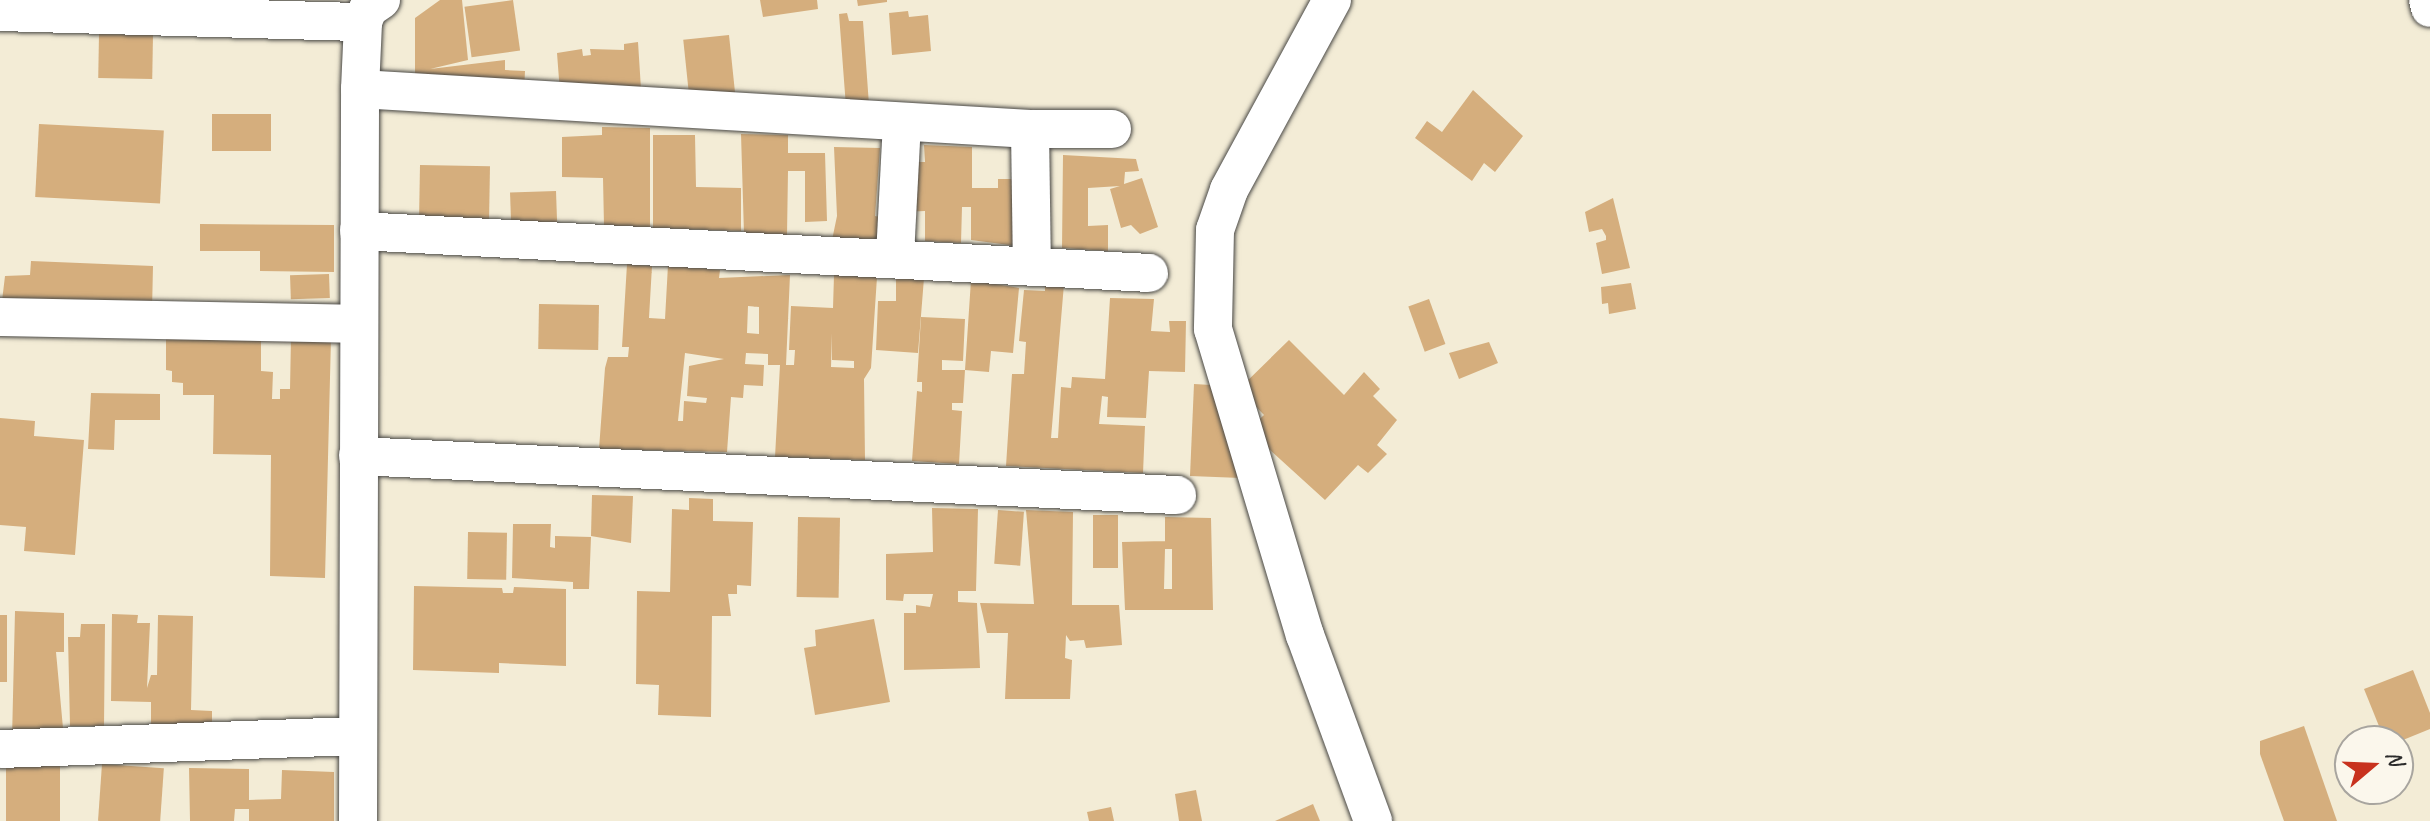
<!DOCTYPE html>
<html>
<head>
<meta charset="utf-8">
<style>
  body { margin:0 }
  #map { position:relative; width:2430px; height:821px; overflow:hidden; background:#f3ecd6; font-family:Caveat,sans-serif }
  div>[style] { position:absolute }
  .building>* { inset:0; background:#d5ae7d; transform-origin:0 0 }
  .roads { filter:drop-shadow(0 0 2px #494845) drop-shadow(0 0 2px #494845) }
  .minor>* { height:38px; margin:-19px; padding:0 19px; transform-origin:19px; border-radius:19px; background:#fff }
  span { translate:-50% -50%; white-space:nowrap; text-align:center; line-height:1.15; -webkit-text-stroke:6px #fbf7ec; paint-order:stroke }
  .north { position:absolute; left:2334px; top:725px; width:80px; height:80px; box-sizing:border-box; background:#fbf7ec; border:2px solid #a8a59f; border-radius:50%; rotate:71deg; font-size:22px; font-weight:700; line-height:32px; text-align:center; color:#2b2b2b }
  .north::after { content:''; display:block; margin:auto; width:28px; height:36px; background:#c8321e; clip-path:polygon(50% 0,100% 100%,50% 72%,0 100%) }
</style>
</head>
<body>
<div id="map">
  <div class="building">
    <div style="clip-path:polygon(440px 0,462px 0,468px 60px,430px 69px,505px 60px,505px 70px,525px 71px,524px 92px,415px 74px,415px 18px)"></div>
    <div style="left:513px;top:0;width:51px;height:49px;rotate:82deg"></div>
    <div style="clip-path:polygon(760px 0,817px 0,818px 9px,763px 17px)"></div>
    <div style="clip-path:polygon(857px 0,887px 0,887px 2px,858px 6px)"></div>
    <div style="clip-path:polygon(908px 11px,909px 17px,928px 15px,931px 51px,892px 55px,889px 13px)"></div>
    <div style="clip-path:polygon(847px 13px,849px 21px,863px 21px,869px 105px,846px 107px,839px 14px)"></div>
    <div style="left:99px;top:34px;width:54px;height:44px;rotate:1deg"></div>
    <div style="left:729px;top:35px;width:65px;height:46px;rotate:84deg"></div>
    <div style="clip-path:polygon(638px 42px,641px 89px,560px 93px,557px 53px,582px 49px,583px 56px,591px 55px,590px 49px,624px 50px,624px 44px)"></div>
    <div style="clip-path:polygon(1473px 90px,1523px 136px,1495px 172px,1484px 163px,1472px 181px,1415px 138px,1427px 121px,1442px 132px)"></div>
    <div style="left:212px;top:114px;width:59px;height:37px"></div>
    <div style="left:39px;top:124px;width:125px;height:73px;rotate:3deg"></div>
    <div style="clip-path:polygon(602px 127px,650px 128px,650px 228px,604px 226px,603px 178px,562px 177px,562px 137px,602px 135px)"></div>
    <div style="clip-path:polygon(741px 134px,788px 135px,788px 153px,825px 153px,827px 221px,805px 222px,805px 171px,788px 171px,787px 235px,744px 234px)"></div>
    <div style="clip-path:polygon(653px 135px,695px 135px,696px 187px,741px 188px,741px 231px,653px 228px)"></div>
    <div style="clip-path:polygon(924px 145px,972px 147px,972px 188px,998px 188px,998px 179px,1017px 179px,1017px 246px,971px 240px,971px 207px,962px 207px,961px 243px,925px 241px,925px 211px,900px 212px,899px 162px,925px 162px)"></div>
    <div style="clip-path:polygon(834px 147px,880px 148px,875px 216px,880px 217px,879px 240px,832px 240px,837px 216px)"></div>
    <div style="clip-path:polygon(1063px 155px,1136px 159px,1139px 171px,1125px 172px,1124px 184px,1142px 178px,1158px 227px,1140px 234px,1131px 225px,1121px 228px,1110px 189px,1120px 186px,1088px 188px,1088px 226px,1108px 225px,1108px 251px,1062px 248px)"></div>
    <div style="left:420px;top:165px;width:70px;height:60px;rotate:1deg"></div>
    <div style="left:556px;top:191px;width:35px;height:46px;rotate:88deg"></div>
    <div style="clip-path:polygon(1613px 198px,1630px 268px,1602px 274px,1596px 243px,1606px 240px,1606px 236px,1602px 229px,1589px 232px,1585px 212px)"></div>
    <div style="clip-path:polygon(200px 224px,334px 225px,334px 272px,260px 271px,260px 251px,200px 251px)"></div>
    <div style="clip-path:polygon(31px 261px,153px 266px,152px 311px,2px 301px,5px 276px,30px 275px)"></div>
    <div style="clip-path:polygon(evenodd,627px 264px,652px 266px,649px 318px,665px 319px,668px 265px,720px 270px,719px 278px,790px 275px,786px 365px,794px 365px,795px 350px,789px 350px,791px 306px,833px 308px,834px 275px,877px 277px,871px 368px,864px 379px,865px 460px,775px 457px,780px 365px,768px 365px,768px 354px,746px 353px,745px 364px,764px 365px,763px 386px,744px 385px,743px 398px,731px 397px,727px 452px,599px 449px,605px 368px,608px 357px,628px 357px,629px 347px,622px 347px,627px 264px,748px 306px,759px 307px,759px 334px,747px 333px,748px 306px,627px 264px,832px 333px,832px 360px,854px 361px,854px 368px,831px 367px,832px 333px,627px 264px,685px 353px,724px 359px,689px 366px,687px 396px,707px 398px,706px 403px,684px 401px,683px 421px,678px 421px,685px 353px)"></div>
    <div style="clip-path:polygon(896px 273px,924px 278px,918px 353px,876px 350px,878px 301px,896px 301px)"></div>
    <div style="left:329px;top:274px;width:24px;height:39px;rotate:88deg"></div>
    <div style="clip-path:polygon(971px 280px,1019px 288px,1013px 353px,991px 351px,989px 372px,965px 370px)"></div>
    <div style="clip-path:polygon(1045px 283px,1064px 284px,1051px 438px,1058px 438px,1061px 387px,1071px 388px,1072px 377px,1105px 379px,1110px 298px,1154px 299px,1151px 331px,1170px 332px,1169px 321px,1186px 321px,1185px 372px,1149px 371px,1146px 418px,1107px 417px,1108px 397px,1102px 396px,1099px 424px,1145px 426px,1143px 473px,1006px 466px,1012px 374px,1024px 374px,1026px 342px,1019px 341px,1024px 290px,1045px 291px)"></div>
    <div style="clip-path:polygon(1631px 283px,1636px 309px,1609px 314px,1608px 303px,1602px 304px,1601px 287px)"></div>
    <div style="left:1429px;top:299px;width:48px;height:22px;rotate:70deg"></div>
    <div style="left:539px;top:304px;width:60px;height:45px;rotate:1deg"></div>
    <div style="clip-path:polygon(921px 317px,965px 319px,963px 361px,942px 360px,942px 370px,965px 370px,963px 403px,952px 403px,952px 410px,962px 411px,959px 464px,912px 461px,917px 391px,922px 392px,922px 382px,917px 382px)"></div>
    <div style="clip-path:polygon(166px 334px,261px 340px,261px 371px,273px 372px,272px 399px,280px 399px,280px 389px,290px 389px,291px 337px,331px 338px,325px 578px,270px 576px,271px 455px,213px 454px,214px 395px,183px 395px,183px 383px,172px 382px,172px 371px,166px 370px)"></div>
    <div style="clip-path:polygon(1289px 340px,1344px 395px,1364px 372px,1380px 389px,1373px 396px,1397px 420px,1377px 445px,1387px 454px,1368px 473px,1358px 465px,1325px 500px,1248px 430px,1264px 415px,1239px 389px)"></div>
    <div style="clip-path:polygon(1489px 342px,1498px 363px,1459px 379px,1449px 353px)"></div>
    <div style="clip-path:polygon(1194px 384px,1211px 385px,1241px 478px,1190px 476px)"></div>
    <div style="clip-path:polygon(91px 393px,160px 394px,160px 420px,115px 420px,114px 450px,88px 449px)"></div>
    <div style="clip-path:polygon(0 418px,35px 421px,34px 436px,84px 440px,75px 555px,24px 551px,26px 527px,0 525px)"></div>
    <div style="clip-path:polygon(633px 496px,631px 543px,591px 536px,592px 495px)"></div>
    <div style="clip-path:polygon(689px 498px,713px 499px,713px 521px,753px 522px,751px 586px,737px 585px,737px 594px,728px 594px,731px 616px,712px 616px,711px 717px,658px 715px,659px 685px,636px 684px,637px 591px,670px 592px,672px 509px,689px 510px)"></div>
    <div style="clip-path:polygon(932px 508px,978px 509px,976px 591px,958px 591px,958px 602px,977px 603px,980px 668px,904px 670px,904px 613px,916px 613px,916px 605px,930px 607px,933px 594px,904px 594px,903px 601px,886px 600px,886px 554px,933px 552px)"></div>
    <div style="left:998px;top:510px;width:26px;height:54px;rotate:4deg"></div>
    <div style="clip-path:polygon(1026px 510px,1073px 512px,1072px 605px,1119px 605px,1122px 645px,1086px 648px,1084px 640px,1070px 641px,1066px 635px,1065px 658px,1072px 660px,1070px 699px,1005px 699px,1008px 633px,987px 633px,980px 603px,1034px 604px)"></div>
    <div style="left:1093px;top:515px;width:25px;height:53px"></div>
    <div style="left:798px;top:517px;width:42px;height:80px;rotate:1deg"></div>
    <div style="clip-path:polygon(evenodd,1165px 517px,1211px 518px,1213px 610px,1125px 610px,1122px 542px,1165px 541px,1165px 517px,1165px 549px,1172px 549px,1172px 589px,1164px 589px,1165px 549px)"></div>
    <div style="clip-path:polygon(513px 524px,551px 524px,550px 547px,555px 548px,555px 536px,591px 537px,589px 589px,573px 589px,573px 582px,512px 578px)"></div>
    <div style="left:468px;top:532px;width:39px;height:47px;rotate:1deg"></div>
    <div style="clip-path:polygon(414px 586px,502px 588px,503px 593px,513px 593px,514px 587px,566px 589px,566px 666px,499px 663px,499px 673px,413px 670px)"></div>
    <div style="clip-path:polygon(15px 611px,64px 613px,64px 652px,56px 652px,64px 739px,12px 739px)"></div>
    <div style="clip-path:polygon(112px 614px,138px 615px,137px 623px,150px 623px,147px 688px,151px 675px,157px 675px,158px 615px,193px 616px,191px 710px,212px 711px,212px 739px,151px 738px,151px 702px,111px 701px)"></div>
    <div style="left:0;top:615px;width:7px;height:67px"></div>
    <div style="clip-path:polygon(874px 619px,890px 702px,815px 715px,804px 648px,816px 646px,815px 630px)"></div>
    <div style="clip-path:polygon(81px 624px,105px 624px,104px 726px,70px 726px,68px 637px,80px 637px)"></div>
    <div style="clip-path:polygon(2413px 670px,2430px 713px,2430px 729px,2398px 742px,2385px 741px,2364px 689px)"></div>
    <div style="clip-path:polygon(2304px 726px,2337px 821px,2284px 821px,2260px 754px,2260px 741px)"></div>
    <div style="left:6px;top:763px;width:54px;height:58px"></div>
    <div style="left:102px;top:764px;width:62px;height:57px;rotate:4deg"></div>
    <div style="clip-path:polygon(189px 768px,249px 769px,249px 800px,281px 799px,282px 770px,334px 772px,334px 821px,249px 821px,249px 809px,235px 809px,234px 821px,190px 821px)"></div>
    <div style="clip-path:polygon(1196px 790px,1202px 821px,1179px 821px,1175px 794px)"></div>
    <div style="clip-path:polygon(1313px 804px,1320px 821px,1275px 821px)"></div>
    <div style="clip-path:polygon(1111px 807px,1114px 821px,1089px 821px,1087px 812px)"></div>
  </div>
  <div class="roads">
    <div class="minor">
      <div style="left:1332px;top:0;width:216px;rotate:118.5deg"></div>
      <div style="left:1229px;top:190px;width:42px;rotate:109.3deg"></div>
      <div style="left:1215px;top:230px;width:99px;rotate:91.2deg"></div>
      <div style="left:1213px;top:329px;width:320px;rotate:73.3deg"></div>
      <div style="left:1305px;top:635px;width:198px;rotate:69.9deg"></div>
      <div style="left:2428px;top:0;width:8px;rotate:76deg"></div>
      <div style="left:0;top:12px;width:363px;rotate:1.6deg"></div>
      <div style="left:360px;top:89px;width:671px;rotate:3.42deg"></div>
      <div style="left:1030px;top:129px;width:82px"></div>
      <div style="left:1030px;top:129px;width:136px;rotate:89.2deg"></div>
      <div style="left:359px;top:231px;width:791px;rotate:3.04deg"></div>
      <div style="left:895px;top:256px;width:134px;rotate:-87deg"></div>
      <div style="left:0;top:317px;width:359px;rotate:1.1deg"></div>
      <div style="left:358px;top:456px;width:820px;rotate:2.73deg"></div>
      <div style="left:0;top:749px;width:355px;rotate:-2.1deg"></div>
      <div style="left:358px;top:821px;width:732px;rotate:-89.84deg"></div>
      <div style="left:360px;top:89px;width:67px;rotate:-87.4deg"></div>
      <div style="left:363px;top:22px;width:14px;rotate:-69deg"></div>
      <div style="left:368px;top:9px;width:16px;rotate:-35deg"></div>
    </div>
  </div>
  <div class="north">N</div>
</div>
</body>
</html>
